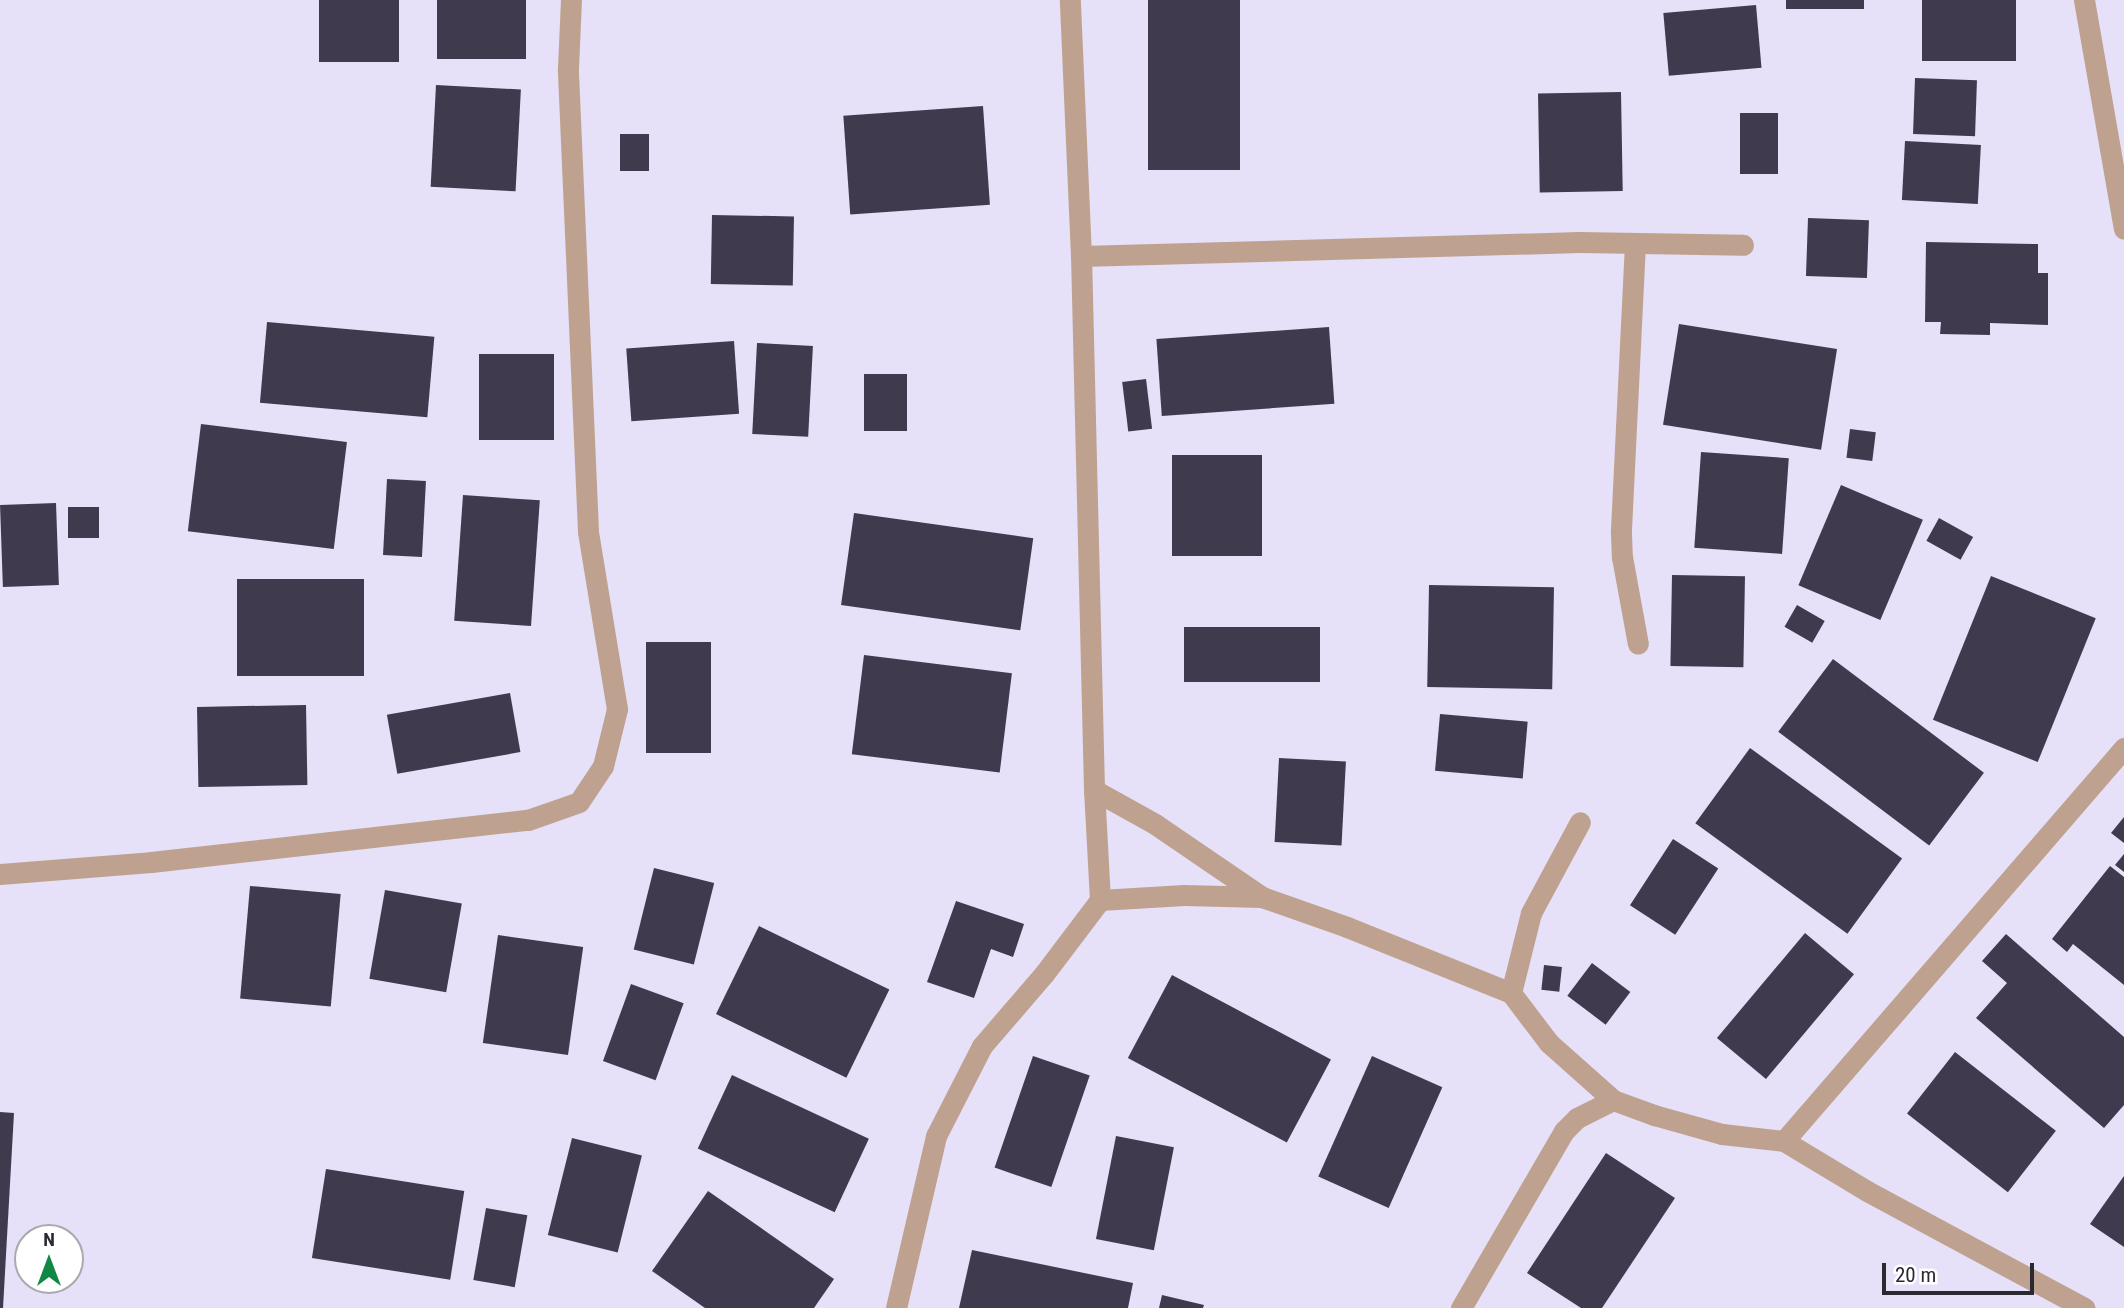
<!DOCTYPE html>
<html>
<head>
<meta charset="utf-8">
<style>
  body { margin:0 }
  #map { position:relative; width:2124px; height:1308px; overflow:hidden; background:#e6e0f8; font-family:"Roboto Condensed",sans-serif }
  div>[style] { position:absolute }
  .building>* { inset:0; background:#403a4e; transform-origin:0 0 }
  .minor>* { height:21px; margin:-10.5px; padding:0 10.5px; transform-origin:10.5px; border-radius:10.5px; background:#bea28f }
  span { translate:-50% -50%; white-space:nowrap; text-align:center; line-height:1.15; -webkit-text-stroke:7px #fff; paint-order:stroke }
  .north { position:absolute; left:14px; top:1224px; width:70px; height:70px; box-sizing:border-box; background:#fff; border:2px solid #aaa9ad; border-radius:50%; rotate:0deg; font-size:19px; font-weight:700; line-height:28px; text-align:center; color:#2b2832 }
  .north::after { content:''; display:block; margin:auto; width:24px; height:32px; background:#0e8842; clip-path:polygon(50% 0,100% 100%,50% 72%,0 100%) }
  .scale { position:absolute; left:1882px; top:1263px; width:152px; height:32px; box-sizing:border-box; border:4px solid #2b2832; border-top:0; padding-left:9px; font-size:21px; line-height:24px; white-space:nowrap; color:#2b2832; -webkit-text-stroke:5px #fff; paint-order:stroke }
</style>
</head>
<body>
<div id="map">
  <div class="building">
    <div style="left:319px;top:0;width:80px;height:62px"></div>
    <div style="left:437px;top:0;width:89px;height:59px"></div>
    <div style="left:1148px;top:0;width:92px;height:170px"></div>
    <div style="left:1786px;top:0;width:78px;height:9px"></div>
    <div style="left:1922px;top:0;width:94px;height:61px"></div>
    <div style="left:1756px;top:5px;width:63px;height:93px;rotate:85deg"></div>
    <div style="left:1915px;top:78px;width:62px;height:56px;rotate:2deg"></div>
    <div style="left:436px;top:85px;width:85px;height:102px;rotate:3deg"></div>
    <div style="left:1621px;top:92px;width:99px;height:83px;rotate:89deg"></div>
    <div style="left:983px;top:106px;width:99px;height:140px;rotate:86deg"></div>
    <div style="left:1740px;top:113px;width:38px;height:61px"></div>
    <div style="left:620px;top:134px;width:29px;height:37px"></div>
    <div style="left:1905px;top:141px;width:76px;height:59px;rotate:3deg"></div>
    <div style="left:712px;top:215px;width:82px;height:69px;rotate:1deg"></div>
    <div style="left:1808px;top:218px;width:61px;height:58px;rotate:2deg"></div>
    <div style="clip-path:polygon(1926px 242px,2038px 244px,2038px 273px,2048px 273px,2048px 325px,1990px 323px,1990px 335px,1940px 334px,1941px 322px,1925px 322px)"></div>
    <div style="left:267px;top:322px;width:168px;height:81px;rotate:5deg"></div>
    <div style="left:1679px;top:324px;width:160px;height:102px;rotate:9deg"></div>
    <div style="left:1329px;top:327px;width:77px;height:173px;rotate:86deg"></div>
    <div style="left:734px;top:341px;width:73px;height:108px;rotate:86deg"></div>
    <div style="left:757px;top:343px;width:56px;height:91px;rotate:3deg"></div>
    <div style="left:479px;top:354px;width:75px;height:86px"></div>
    <div style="left:864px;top:374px;width:43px;height:57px"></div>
    <div style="left:1146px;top:379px;width:50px;height:24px;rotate:83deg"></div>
    <div style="left:201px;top:424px;width:147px;height:108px;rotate:7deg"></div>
    <div style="left:1850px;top:429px;width:26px;height:29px;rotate:7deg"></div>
    <div style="left:1701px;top:452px;width:88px;height:96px;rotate:4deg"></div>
    <div style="left:1172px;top:455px;width:90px;height:101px"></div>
    <div style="left:387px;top:479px;width:39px;height:76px;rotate:3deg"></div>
    <div style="left:1841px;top:485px;width:89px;height:109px;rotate:23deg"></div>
    <div style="left:463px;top:495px;width:77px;height:126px;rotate:4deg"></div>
    <div style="left:56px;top:503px;width:82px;height:56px;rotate:88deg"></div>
    <div style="left:68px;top:507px;width:31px;height:31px"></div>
    <div style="left:854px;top:513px;width:181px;height:93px;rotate:8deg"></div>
    <div style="left:1939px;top:518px;width:39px;height:26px;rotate:29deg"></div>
    <div style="left:1672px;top:575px;width:73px;height:91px;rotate:1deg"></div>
    <div style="left:1991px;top:576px;width:113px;height:155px;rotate:22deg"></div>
    <div style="left:237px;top:579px;width:127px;height:97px"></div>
    <div style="left:1429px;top:585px;width:125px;height:102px;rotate:1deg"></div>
    <div style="left:1797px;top:605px;width:32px;height:25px;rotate:30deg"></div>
    <div style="left:1184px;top:627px;width:136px;height:55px"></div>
    <div style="left:646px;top:642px;width:65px;height:111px"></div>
    <div style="left:864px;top:655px;width:149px;height:100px;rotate:7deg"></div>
    <div style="left:1833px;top:659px;width:189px;height:91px;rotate:37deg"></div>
    <div style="left:510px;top:693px;width:60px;height:125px;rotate:80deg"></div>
    <div style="left:306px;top:705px;width:80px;height:109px;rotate:89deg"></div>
    <div style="left:1440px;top:714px;width:88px;height:57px;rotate:5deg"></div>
    <div style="left:1750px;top:748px;width:188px;height:93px;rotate:36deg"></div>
    <div style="left:1279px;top:758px;width:67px;height:84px;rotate:3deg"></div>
    <div style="clip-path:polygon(2124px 817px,2124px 843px,2111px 833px)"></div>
    <div style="left:1673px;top:839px;width:54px;height:79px;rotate:33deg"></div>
    <div style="clip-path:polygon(2124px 854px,2124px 872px,2115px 865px)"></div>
    <div style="clip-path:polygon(2110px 866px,2124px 877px,2124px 985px,2073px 944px,2067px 952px,2052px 939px)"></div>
    <div style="left:654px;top:868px;width:62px;height:84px;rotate:14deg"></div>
    <div style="left:250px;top:886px;width:91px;height:113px;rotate:5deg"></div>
    <div style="left:385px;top:890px;width:78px;height:90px;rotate:10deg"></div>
    <div style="clip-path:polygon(956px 901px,1024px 924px,1013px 957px,991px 949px,974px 998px,927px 982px)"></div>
    <div style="left:759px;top:926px;width:145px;height:98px;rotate:26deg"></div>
    <div style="left:1805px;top:933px;width:64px;height:137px;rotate:40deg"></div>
    <div style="clip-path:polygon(2006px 934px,2124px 1037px,2124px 1105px,2104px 1128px,1976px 1018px,2007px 983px,1982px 961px)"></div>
    <div style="left:498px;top:935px;width:86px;height:109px;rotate:8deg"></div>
    <div style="left:1592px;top:963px;width:48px;height:41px;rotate:37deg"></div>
    <div style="left:1544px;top:965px;width:18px;height:25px;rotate:6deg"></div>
    <div style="left:1172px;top:975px;width:180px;height:94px;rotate:28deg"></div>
    <div style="left:631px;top:984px;width:56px;height:82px;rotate:20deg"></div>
    <div style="left:1955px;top:1052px;width:128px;height:78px;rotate:38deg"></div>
    <div style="left:1033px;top:1056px;width:60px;height:118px;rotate:19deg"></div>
    <div style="left:1372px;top:1056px;width:77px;height:132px;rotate:24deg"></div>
    <div style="left:732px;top:1075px;width:151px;height:81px;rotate:25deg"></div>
    <div style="clip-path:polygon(0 1112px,14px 1113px,3px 1308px,0 1308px)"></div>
    <div style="left:1116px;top:1136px;width:59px;height:105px;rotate:11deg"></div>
    <div style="left:572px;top:1138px;width:72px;height:100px;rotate:14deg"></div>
    <div style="clip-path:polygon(1606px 1153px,1675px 1198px,1602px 1308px,1581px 1308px,1527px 1273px)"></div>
    <div style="left:326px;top:1169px;width:140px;height:90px;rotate:9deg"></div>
    <div style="clip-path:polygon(2124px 1176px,2124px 1247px,2090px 1224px)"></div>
    <div style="clip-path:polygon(708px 1191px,834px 1279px,814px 1308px,705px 1308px,652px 1271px)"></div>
    <div style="left:486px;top:1208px;width:42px;height:73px;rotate:10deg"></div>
    <div style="clip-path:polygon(972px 1250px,1133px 1283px,1128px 1308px,959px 1308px)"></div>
    <div style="clip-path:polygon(1162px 1295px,1204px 1305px,1203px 1308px,1159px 1308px)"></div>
  </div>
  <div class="minor">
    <div style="left:2084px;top:0;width:232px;rotate:80.1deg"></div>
    <div style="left:1635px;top:243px;width:290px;rotate:92.8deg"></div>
    <div style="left:1621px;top:533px;width:24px;rotate:88deg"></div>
    <div style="left:1622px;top:557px;width:88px;rotate:79.6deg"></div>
    <div style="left:1081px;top:256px;width:498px;rotate:-1.6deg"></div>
    <div style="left:1579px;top:242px;width:164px;rotate:1deg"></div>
    <div style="left:1094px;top:790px;width:70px;rotate:29.1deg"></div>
    <div style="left:1155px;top:824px;width:130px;rotate:34.3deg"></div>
    <div style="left:0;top:874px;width:151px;rotate:-4.5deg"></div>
    <div style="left:151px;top:862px;width:379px;rotate:-6.4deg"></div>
    <div style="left:528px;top:820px;width:54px;rotate:-19.4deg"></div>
    <div style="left:579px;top:802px;width:43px;rotate:-56.3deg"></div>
    <div style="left:603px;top:766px;width:59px;rotate:-76.2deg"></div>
    <div style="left:617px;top:709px;width:180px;rotate:-99.3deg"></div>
    <div style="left:588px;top:531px;width:463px;rotate:-92.5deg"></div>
    <div style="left:568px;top:68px;width:68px;rotate:-87.5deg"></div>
    <div style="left:1100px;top:900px;width:84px;rotate:-3.4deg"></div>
    <div style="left:1184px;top:895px;width:78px;rotate:1.5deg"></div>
    <div style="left:1262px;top:897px;width:90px;rotate:19.4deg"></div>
    <div style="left:1347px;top:927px;width:177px;rotate:21.9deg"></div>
    <div style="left:1511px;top:993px;width:63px;rotate:52.8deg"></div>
    <div style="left:1549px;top:1043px;width:86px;rotate:41.7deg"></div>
    <div style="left:1511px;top:993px;width:82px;rotate:-76deg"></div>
    <div style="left:1531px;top:913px;width:103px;rotate:-61.7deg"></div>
    <div style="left:1784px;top:1141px;width:97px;rotate:31.1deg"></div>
    <div style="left:1867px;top:1191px;width:247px;rotate:28.3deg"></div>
    <div style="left:896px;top:1308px;width:177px;rotate:-76.9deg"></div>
    <div style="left:936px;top:1136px;width:101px;rotate:-62.9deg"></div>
    <div style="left:982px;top:1046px;width:95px;rotate:-49.3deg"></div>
    <div style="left:1044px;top:974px;width:93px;rotate:-52.9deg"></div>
    <div style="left:1100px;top:900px;width:110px;rotate:-93.1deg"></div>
    <div style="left:1094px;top:790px;width:534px;rotate:-91.39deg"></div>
    <div style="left:1081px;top:256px;width:256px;rotate:-92.5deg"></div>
    <div style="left:1461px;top:1308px;width:205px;rotate:-59.8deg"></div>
    <div style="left:1564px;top:1131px;width:18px;rotate:-45deg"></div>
    <div style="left:1577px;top:1118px;width:40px;rotate:-26.6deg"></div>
    <div style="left:1613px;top:1100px;width:44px;rotate:20.1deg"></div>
    <div style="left:1654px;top:1115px;width:71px;rotate:15.6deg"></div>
    <div style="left:1722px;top:1134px;width:62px;rotate:6.4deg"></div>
    <div style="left:1784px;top:1141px;width:520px;rotate:-49.14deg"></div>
  </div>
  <div class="north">N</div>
  <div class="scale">20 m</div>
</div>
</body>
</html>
